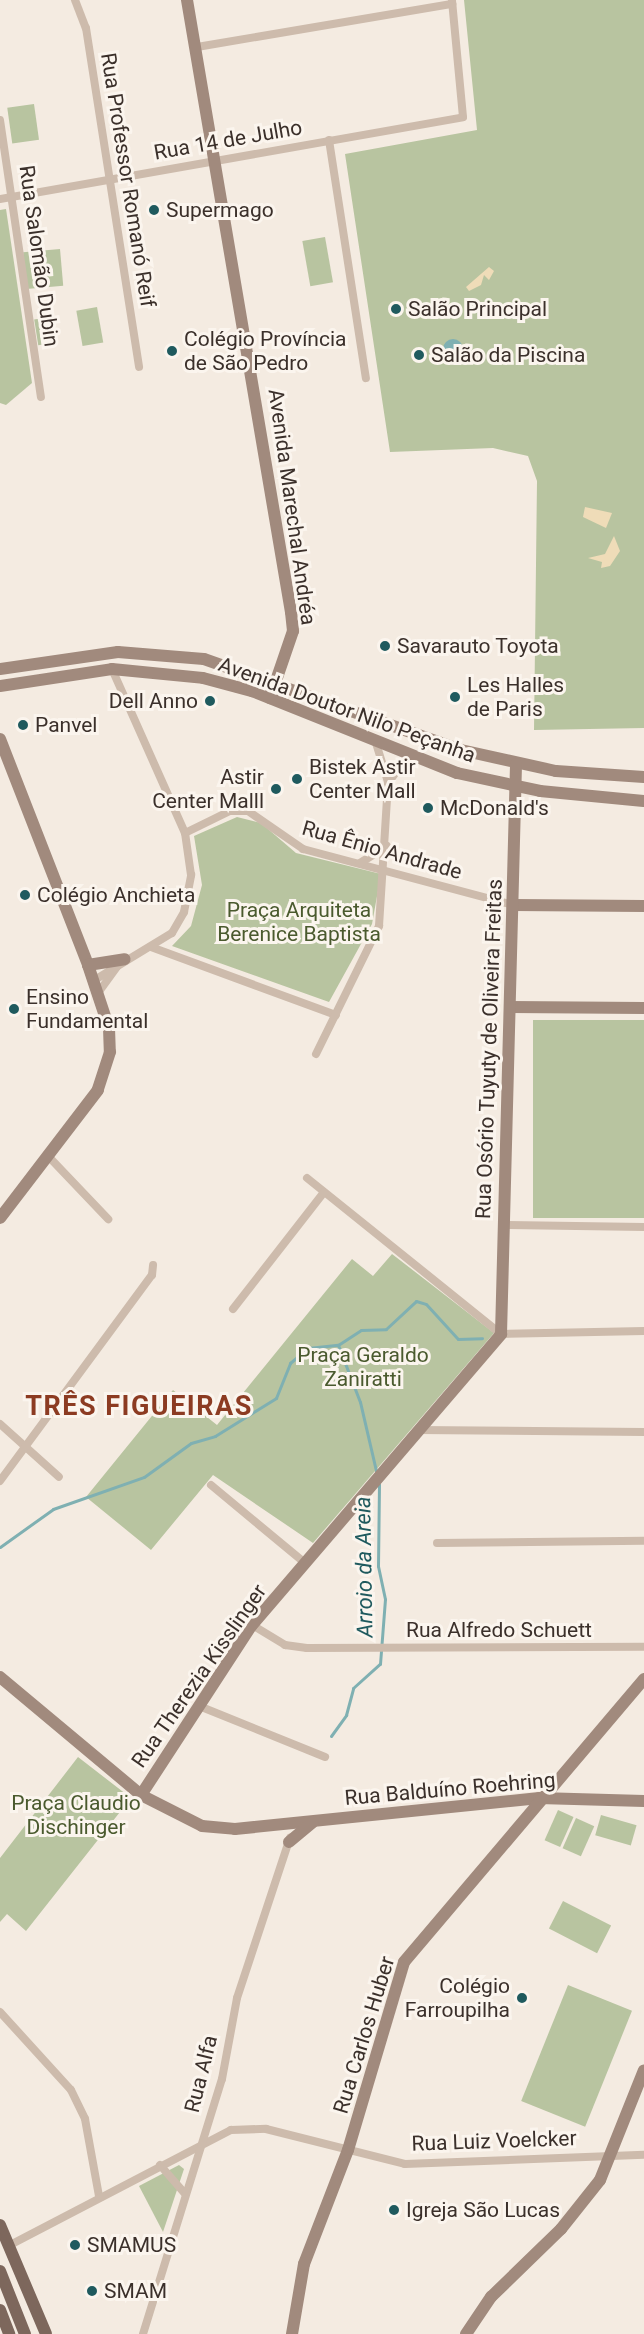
<!DOCTYPE html>
<html>
<head>
<meta charset="utf-8">
<style>
  body { margin:0 }
  #map { position:relative; width:644px; height:2334px; overflow:hidden; background:#f4ebe1; font-family:Roboto,sans-serif }
  div>[style] { position:absolute }
  .green>* { inset:0; background:#b8c4a0; transform-origin:0 0 }
  .sand>* { inset:0; background:#efdcb8 }
  .water>* { inset:0; background:#7fb0b2 }
  .round { border-radius:50% }
  .stream>* { height:3px; margin:-1.5px; padding:0 1.5px; transform-origin:1.5px; border-radius:1.5px; background:#7fb0b2 }
  .street>* { height:8px; margin:-4px; padding:0 4px; transform-origin:4px; border-radius:4px; background:#cdbbac }
  .secondary>* { height:12px; margin:-6px; padding:0 6px; transform-origin:6px; border-radius:6px; background:#a18a7d }
  .primary>* { height:12px; margin:-6px; padding:0 6px; transform-origin:6px; border-radius:6px; background:#7d675c }
  .dots>* { width:16px; height:16px; translate:-50% -50%; box-sizing:border-box; border:3px solid #fbf5ee; border-radius:50% }
  span { translate:-50% -50%; white-space:nowrap; text-align:center; line-height:1.15; -webkit-text-stroke:6px #fbf5ee; paint-order:stroke }
  .street-label { font-size:21px; color:#3b302b }
  .poi-label { font-size:21px; color:#3b302b }
  .left { translate:0 -50%; text-align:left }
  .right { translate:-100% -50%; text-align:right }
  .park-label { font-size:21px; color:#4a5a2e }
  .water-label { font-size:22px; color:#1f5a5e; font-style:italic }
  .district-label { font-size:27px; color:#8c3b22; font-weight:700; letter-spacing:1.5px }
</style>
</head>
<body>
<div id="map">
  <div class="green">
    <div style="clip-path:polygon(464px 0,644px 0,644px 728px,534px 730px,537px 481px,528px 456px,493px 448px,390px 452px,345px 154px,477px 130px)"></div>
    <div style="left:34px;top:104px;width:36px;height:27px;rotate:82deg"></div>
    <div style="clip-path:polygon(6px 209px,32px 383px,6px 405px,0 403px,0 210px)"></div>
    <div style="left:325px;top:237px;width:46px;height:23px;rotate:80deg"></div>
    <div style="left:60px;top:249px;width:37px;height:37px;rotate:85deg"></div>
    <div style="left:97px;top:307px;width:36px;height:21px;rotate:80deg"></div>
    <div style="left:50px;top:317px;width:26px;height:16px;rotate:81deg"></div>
    <div style="clip-path:polygon(237px 817px,261px 823px,296px 853px,381px 874px,372px 924px,329px 1002px,172px 946px,191px 926px,202px 885px,194px 836px)"></div>
    <div style="left:644px;top:1020px;width:198px;height:111px;rotate:90deg"></div>
    <div style="clip-path:polygon(392px 1254px,494px 1333px,313px 1543px,213px 1475px,151px 1550px,86px 1497px,173px 1390px,217px 1425px,352px 1259px,373px 1276px)"></div>
    <div style="clip-path:polygon(78px 1757px,131px 1798px,26px 1931px,7px 1914px,0 1922px,0 1858px)"></div>
    <div style="left:558px;top:1810px;width:17px;height:33px;rotate:24deg"></div>
    <div style="left:601px;top:1815px;width:37px;height:21px;rotate:16deg"></div>
    <div style="left:576px;top:1818px;width:20px;height:33px;rotate:24deg"></div>
    <div style="left:563px;top:1901px;width:54px;height:31px;rotate:27deg"></div>
    <div style="left:568px;top:1985px;width:69px;height:125px;rotate:22deg"></div>
    <div style="clip-path:polygon(179px 2165px,184px 2169px,163px 2232px,139px 2186px)"></div>
  </div>
  <div class="sand">
    <div style="clip-path:polygon(489px 267px,494px 271px,489px 280px,484px 275px,481px 285px,469px 291px,466px 287px)"></div>
    <div style="clip-path:polygon(585px 507px,612px 513px,606px 528px,583px 517px)"></div>
    <div style="clip-path:polygon(614px 536px,620px 551px,610px 566px,601px 568px,602px 562px,588px 558px,605px 554px)"></div>
  </div>
  <div class="water">
    <div class="round" style="left:443px;top:339px;width:20px;height:20px"></div>
  </div>
  <div class="stream">
    <div style="left:377px;top:1475px;width:75px;rotate:-103.1deg"></div>
    <div style="left:360px;top:1402px;width:61px;rotate:-111.1deg"></div>
    <div style="left:338px;top:1345px;width:27px;rotate:-33deg"></div>
    <div style="left:361px;top:1330px;width:25px;rotate:-2deg"></div>
    <div style="left:386px;top:1329px;width:41px;rotate:-43deg"></div>
    <div style="left:416px;top:1301px;width:10px;rotate:17deg"></div>
    <div style="left:426px;top:1304px;width:47px;rotate:47.6deg"></div>
    <div style="left:458px;top:1339px;width:24px;rotate:-2deg"></div>
    <div style="left:0;top:1547px;width:65px;rotate:-35.6deg"></div>
    <div style="left:53px;top:1509px;width:96px;rotate:-19.4deg"></div>
    <div style="left:144px;top:1477px;width:58px;rotate:-35.9deg"></div>
    <div style="left:191px;top:1443px;width:25px;rotate:-16deg"></div>
    <div style="left:215px;top:1436px;width:72px;rotate:-31.9deg"></div>
    <div style="left:276px;top:1398px;width:38px;rotate:-68deg"></div>
    <div style="left:290px;top:1363px;width:23px;rotate:-40deg"></div>
    <div style="left:308px;top:1348px;width:30px;rotate:-6deg"></div>
    <div style="left:331px;top:1736px;width:26px;rotate:-54deg"></div>
    <div style="left:346px;top:1715px;width:28px;rotate:-75deg"></div>
    <div style="left:353px;top:1688px;width:36px;rotate:-42deg"></div>
    <div style="left:380px;top:1664px;width:65px;rotate:-85.6deg"></div>
    <div style="left:385px;top:1599px;width:34px;rotate:-102deg"></div>
    <div style="left:378px;top:1566px;width:82px;rotate:-89.3deg"></div>
  </div>
  <div class="street">
    <div style="left:75px;top:0;width:30px;rotate:69deg"></div>
    <div style="left:86px;top:28px;width:343px;rotate:81.1deg"></div>
    <div style="left:197px;top:47px;width:259px;rotate:-9.6deg"></div>
    <div style="left:0;top:120px;width:280px;rotate:81.6deg"></div>
    <div style="left:329px;top:140px;width:241px;rotate:81.2deg"></div>
    <div style="left:0;top:199px;width:470px;rotate:-10deg"></div>
    <div style="left:463px;top:117px;width:118px;rotate:-95.4deg"></div>
    <div style="left:389px;top:782px;width:32px;rotate:-55deg"></div>
    <div style="left:185px;top:833px;width:50px;rotate:-26.1deg"></div>
    <div style="left:230px;top:811px;width:18px"></div>
    <div style="left:248px;top:811px;width:67px;rotate:34.6deg"></div>
    <div style="left:303px;top:849px;width:217px;rotate:14.9deg"></div>
    <div style="left:360px;top:863px;width:32px;rotate:-32deg"></div>
    <div style="left:151px;top:947px;width:197px;rotate:20.2deg"></div>
    <div style="left:93px;top:981px;width:92px;rotate:-31.3deg"></div>
    <div style="left:172px;top:933px;width:24px;rotate:-60deg"></div>
    <div style="left:184px;top:912px;width:38px;rotate:-79deg"></div>
    <div style="left:191px;top:875px;width:42px;rotate:-98.1deg"></div>
    <div style="left:185px;top:833px;width:180px;rotate:-114deg"></div>
    <div style="left:98px;top:993px;width:34px;rotate:-54deg"></div>
    <div style="left:316px;top:1054px;width:143px;rotate:-63.8deg"></div>
    <div style="left:379px;top:926px;width:144px;rotate:-86.4deg"></div>
    <div style="left:388px;top:782px;width:41px;rotate:-107.1deg"></div>
    <div style="left:49px;top:1157px;width:86px;rotate:46.4deg"></div>
    <div style="left:307px;top:1178px;width:249px;rotate:38.8deg"></div>
    <div style="left:501px;top:1334px;width:143px;rotate:-1.2deg"></div>
    <div style="left:504px;top:1225px;width:140px;rotate:0.8deg"></div>
    <div style="left:233px;top:1309px;width:148px;rotate:-52.1deg"></div>
    <div style="left:0;top:1424px;width:79px;rotate:41.9deg"></div>
    <div style="left:418px;top:1430px;width:226px;rotate:0.5deg"></div>
    <div style="left:0;top:1481px;width:256px;rotate:-53.6deg"></div>
    <div style="left:152px;top:1275px;width:10px;rotate:-84deg"></div>
    <div style="left:211px;top:1485px;width:122px;rotate:39.7deg"></div>
    <div style="left:437px;top:1543px;width:207px;rotate:-0.6deg"></div>
    <div style="left:252px;top:1625px;width:39px;rotate:31deg"></div>
    <div style="left:285px;top:1645px;width:22px;rotate:8deg"></div>
    <div style="left:307px;top:1648px;width:337px;rotate:-0.2deg"></div>
    <div style="left:199px;top:1706px;width:136px;rotate:22deg"></div>
    <div style="left:0;top:2012px;width:105px;rotate:47.7deg"></div>
    <div style="left:71px;top:2090px;width:32px;rotate:64deg"></div>
    <div style="left:85px;top:2119px;width:78px;rotate:79.7deg"></div>
    <div style="left:160px;top:2165px;width:38px;rotate:49deg"></div>
    <div style="left:10px;top:2245px;width:249px;rotate:-27.5deg"></div>
    <div style="left:231px;top:2130px;width:35px;rotate:-2deg"></div>
    <div style="left:266px;top:2129px;width:143px;rotate:14.1deg"></div>
    <div style="left:405px;top:2164px;width:239px;rotate:-2.2deg"></div>
    <div style="left:143px;top:2334px;width:267px;rotate:-72.8deg"></div>
    <div style="left:222px;top:2079px;width:82px;rotate:-79.5deg"></div>
    <div style="left:237px;top:1998px;width:169px;rotate:-71.7deg"></div>
  </div>
  <div class="secondary">
    <div style="left:187px;top:0;width:621px;rotate:80.36deg"></div>
    <div style="left:291px;top:612px;width:19px;rotate:84deg"></div>
    <div style="left:293px;top:631px;width:71px;rotate:108.9deg"></div>
    <div style="left:0;top:669px;width:119px;rotate:-8.2deg"></div>
    <div style="left:118px;top:652px;width:86px;rotate:4.7deg"></div>
    <div style="left:204px;top:659px;width:273px;rotate:19.5deg"></div>
    <div style="left:461px;top:750px;width:97px;rotate:12.5deg"></div>
    <div style="left:556px;top:771px;width:88px;rotate:3.9deg"></div>
    <div style="left:0;top:686px;width:113px;rotate:-8.6deg"></div>
    <div style="left:112px;top:669px;width:91px;rotate:5.6deg"></div>
    <div style="left:203px;top:678px;width:51px;rotate:14.9deg"></div>
    <div style="left:252px;top:691px;width:221px;rotate:21.8deg"></div>
    <div style="left:457px;top:773px;width:85px;rotate:12.2deg"></div>
    <div style="left:540px;top:791px;width:104px;rotate:5.5deg"></div>
    <div style="left:0;top:739px;width:243px;rotate:68.7deg"></div>
    <div style="left:88px;top:965px;width:66px;rotate:71.6deg"></div>
    <div style="left:109px;top:1028px;width:24px;rotate:88deg"></div>
    <div style="left:110px;top:1052px;width:40px;rotate:108deg"></div>
    <div style="left:98px;top:1090px;width:161px;rotate:127.4deg"></div>
    <div style="left:513px;top:905px;width:131px;rotate:0.4deg"></div>
    <div style="left:88px;top:965px;width:37px;rotate:-9deg"></div>
    <div style="left:510px;top:1007px;width:134px;rotate:0.4deg"></div>
    <div style="left:0;top:1677px;width:184px;rotate:39.9deg"></div>
    <div style="left:141px;top:1795px;width:68px;rotate:26.9deg"></div>
    <div style="left:202px;top:1826px;width:33px;rotate:5deg"></div>
    <div style="left:235px;top:1829px;width:306px;rotate:-5.8deg"></div>
    <div style="left:539px;top:1798px;width:105px;rotate:1.6deg"></div>
    <div style="left:141px;top:1795px;width:203px;rotate:-56.9deg"></div>
    <div style="left:252px;top:1625px;width:383px;rotate:-49.4deg"></div>
    <div style="left:501px;top:1334px;width:570px;rotate:-88.49deg"></div>
    <div style="left:289px;top:1842px;width:31px;rotate:-40deg"></div>
    <div style="left:292px;top:2334px;width:71px;rotate:-80.3deg"></div>
    <div style="left:304px;top:2264px;width:122px;rotate:-68.9deg"></div>
    <div style="left:348px;top:2150px;width:196px;rotate:-73.4deg"></div>
    <div style="left:404px;top:1962px;width:371px;rotate:-49.7deg"></div>
    <div style="left:466px;top:2334px;width:45px;rotate:-56deg"></div>
    <div style="left:491px;top:2297px;width:98px;rotate:-44.2deg"></div>
    <div style="left:561px;top:2229px;width:63px;rotate:-51.5deg"></div>
    <div style="left:600px;top:2180px;width:118px;rotate:-68.2deg"></div>
  </div>
  <div class="primary">
    <div style="left:0;top:2225px;width:118px;rotate:67.1deg"></div>
    <div style="left:0;top:2271px;width:68px;rotate:68.4deg"></div>
    <div style="left:0;top:2310px;width:26px;rotate:69deg"></div>
  </div>
  <div class="dots">
    <div style="left:154px;top:210px;background:#1f5a5e"></div>
    <div style="left:396px;top:309px;background:#1f5a5e"></div>
    <div style="left:172px;top:351px;background:#1f5a5e"></div>
    <div style="left:419px;top:355px;background:#1f5a5e"></div>
    <div style="left:385px;top:646px;background:#1f5a5e"></div>
    <div style="left:455px;top:697px;background:#1f5a5e"></div>
    <div style="left:210px;top:701px;background:#1f5a5e"></div>
    <div style="left:23px;top:725px;background:#1f5a5e"></div>
    <div style="left:297px;top:779px;background:#1f5a5e"></div>
    <div style="left:276px;top:789px;background:#1f5a5e"></div>
    <div style="left:428px;top:808px;background:#1f5a5e"></div>
    <div style="left:25px;top:895px;background:#1f5a5e"></div>
    <div style="left:14px;top:1009px;background:#1f5a5e"></div>
    <div style="left:522px;top:1998px;background:#1f5a5e"></div>
    <div style="left:394px;top:2210px;background:#1f5a5e"></div>
    <div style="left:75px;top:2245px;background:#1f5a5e"></div>
    <div style="left:92px;top:2291px;background:#1f5a5e"></div>
  </div>
  <div class="street-label">
    <span style="left:228px;top:140px;rotate:-10deg">Rua 14 de Julho</span>
    <span style="left:128px;top:180px;rotate:81deg">Rua Professor Romanó Reif</span>
    <span style="left:39px;top:256px;rotate:82deg">Rua Salomão Dubin</span>
    <span style="left:292px;top:507px;rotate:82deg">Avenida Marechal Andréa</span>
    <span style="left:347px;top:710px;rotate:20deg">Avenida Doutor Nilo Peçanha</span>
    <span style="left:382px;top:850px;rotate:16deg">Rua Ênio Andrade</span>
    <span style="left:489px;top:1049px;rotate:-88deg">Rua Osório Tuyuty de Oliveira Freitas</span>
    <span style="left:499px;top:1630px">Rua Alfredo Schuett</span>
    <span style="left:199px;top:1676px;rotate:-55deg">Rua Therezia Kisslinger</span>
    <span style="left:450px;top:1789px;rotate:-5deg">Rua Balduíno Roehring</span>
    <span style="left:364px;top:2035px;rotate:-73deg">Rua Carlos Huber</span>
    <span style="left:201px;top:2074px;rotate:-76deg">Rua Alfa</span>
    <span style="left:494px;top:2141px;rotate:-2deg">Rua Luiz Voelcker</span>
  </div>
  <div class="poi-label">
    <span class="left" style="left:166px;top:210px">Supermago</span>
    <span class="left" style="left:408px;top:309px">Salão Principal</span>
    <span class="left" style="left:184px;top:351px">Colégio Província<br>de São Pedro</span>
    <span class="left" style="left:431px;top:355px">Salão da Piscina</span>
    <span class="left" style="left:397px;top:646px">Savarauto Toyota</span>
    <span class="left" style="left:467px;top:697px">Les Halles<br>de Paris</span>
    <span class="right" style="left:198px;top:701px">Dell Anno</span>
    <span class="left" style="left:35px;top:725px">Panvel</span>
    <span class="left" style="left:309px;top:779px">Bistek Astir<br>Center Mall</span>
    <span class="right" style="left:264px;top:789px">Astir<br>Center Malll</span>
    <span class="left" style="left:440px;top:808px">McDonald's</span>
    <span class="left" style="left:37px;top:895px">Colégio Anchieta</span>
    <span class="left" style="left:26px;top:1009px">Ensino<br>Fundamental</span>
    <span class="right" style="left:510px;top:1998px">Colégio<br>Farroupilha</span>
    <span class="left" style="left:406px;top:2210px">Igreja São Lucas</span>
    <span class="left" style="left:87px;top:2245px">SMAMUS</span>
    <span class="left" style="left:104px;top:2291px">SMAM</span>
  </div>
  <div class="park-label">
    <span style="left:299px;top:922px">Praça Arquiteta<br>Berenice Baptista</span>
    <span style="left:363px;top:1367px">Praça Geraldo<br>Zaniratti</span>
    <span style="left:76px;top:1815px">Praça Claudio<br>Dischinger</span>
  </div>
  <div class="water-label">
    <span style="left:364px;top:1567px;rotate:-91deg">Arroio da Areia</span>
  </div>
  <div class="district-label">
    <span style="left:139px;top:1407px">TRÊS FIGUEIRAS</span>
  </div>
</div>
</body>
</html>
